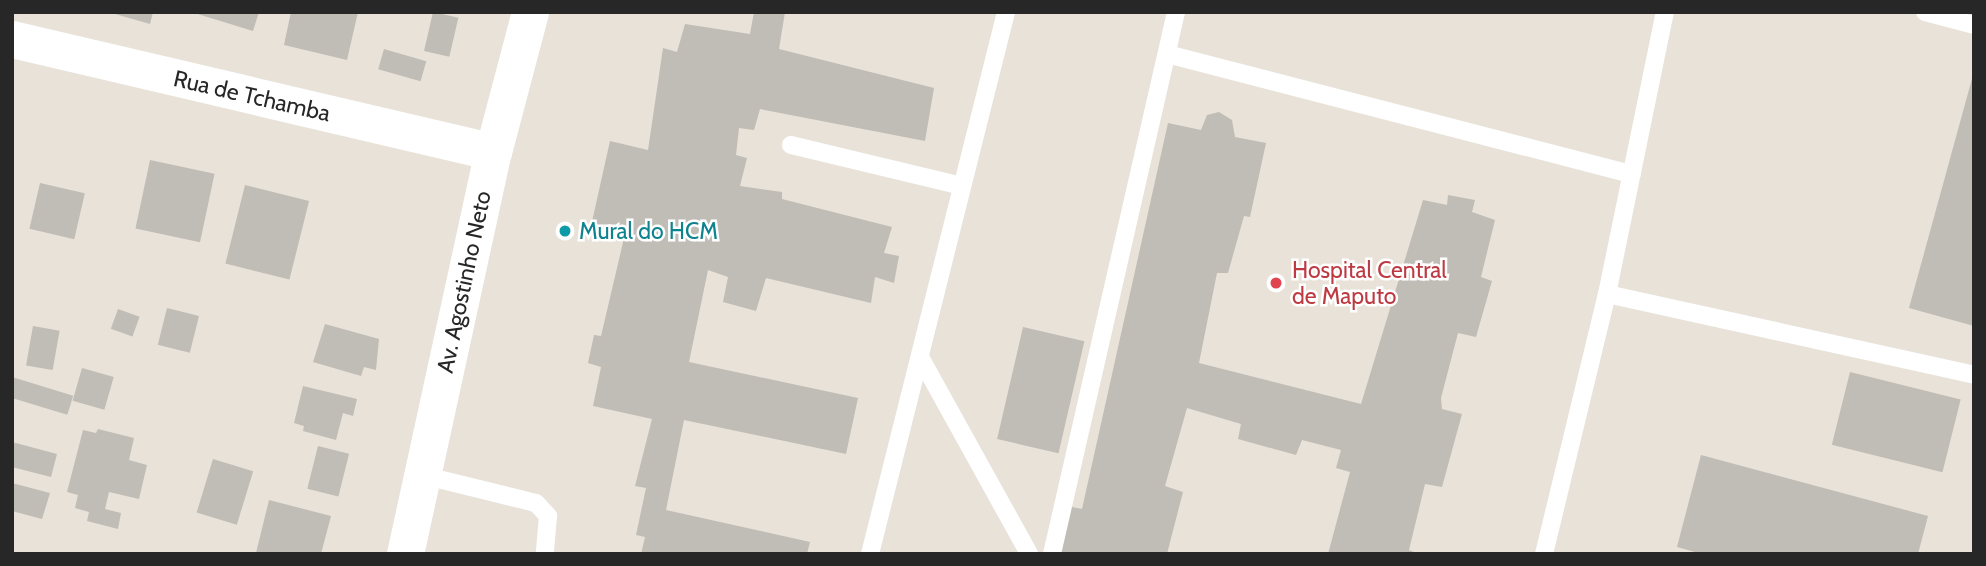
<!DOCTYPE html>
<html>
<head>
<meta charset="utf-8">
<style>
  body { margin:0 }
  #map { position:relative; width:1986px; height:566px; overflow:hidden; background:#e8e2d9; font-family:Cabin,sans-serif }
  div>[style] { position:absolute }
  .building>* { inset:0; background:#c0bcb6; transform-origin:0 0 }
  .lane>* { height:18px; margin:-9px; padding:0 9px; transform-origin:9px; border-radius:9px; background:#fff }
  .street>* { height:37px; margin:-18.5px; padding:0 18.5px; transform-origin:18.5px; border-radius:18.5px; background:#fff }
  .dots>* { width:19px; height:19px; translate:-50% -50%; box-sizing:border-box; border:4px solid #fff; border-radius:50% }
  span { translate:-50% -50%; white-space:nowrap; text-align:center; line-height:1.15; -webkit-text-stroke:5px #fff; paint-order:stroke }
  .street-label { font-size:23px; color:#272727 }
  .culture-label { font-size:23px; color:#0d838f }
  .left { translate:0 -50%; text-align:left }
  .health-label { font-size:23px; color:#be3a42 }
  .frame { position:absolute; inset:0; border:14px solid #272727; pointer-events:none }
</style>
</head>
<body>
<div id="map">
  <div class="building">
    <div style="clip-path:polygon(108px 12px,153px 12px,150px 24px)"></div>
    <div style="clip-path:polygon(191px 12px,259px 12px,253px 31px)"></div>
    <div style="clip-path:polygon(291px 12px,358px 12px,347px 60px,284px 45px)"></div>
    <div style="left:433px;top:12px;width:26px;height:40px;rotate:13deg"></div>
    <div style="clip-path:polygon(754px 12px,785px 12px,779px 49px,934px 88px,925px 141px,760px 109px,754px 130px,739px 128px,736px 155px,747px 158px,740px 186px,782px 192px,782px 199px,892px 227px,884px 253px,899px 256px,894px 283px,875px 277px,871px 303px,766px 278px,756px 311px,723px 302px,728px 277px,708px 270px,689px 362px,858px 398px,846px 454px,684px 420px,666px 510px,810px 542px,807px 554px,641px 554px,645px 537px,636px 535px,646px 488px,635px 486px,652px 419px,593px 406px,601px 367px,588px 363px,594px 335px,601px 336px,625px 234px,591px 226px,610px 141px,648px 150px,663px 48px,677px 52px,685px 24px,750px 34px)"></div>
    <div style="left:384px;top:49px;width:44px;height:21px;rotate:16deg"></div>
    <div style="clip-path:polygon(1973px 75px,1974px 75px,1974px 326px,1909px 308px)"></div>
    <div style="clip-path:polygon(1219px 112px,1232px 120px,1235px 137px,1266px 143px,1250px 217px,1244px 216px,1228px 273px,1217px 273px,1199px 363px,1361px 404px,1423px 200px,1447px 205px,1448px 195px,1475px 200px,1472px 212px,1495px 220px,1481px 277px,1492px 281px,1476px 337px,1458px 333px,1441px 398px,1442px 409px,1462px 414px,1442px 487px,1425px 484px,1409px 550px,1419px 554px,1328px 554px,1350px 472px,1336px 468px,1341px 450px,1302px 440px,1296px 455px,1238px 439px,1241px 424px,1187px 408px,1165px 486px,1183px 492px,1167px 554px,1057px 554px,1067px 506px,1082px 509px,1168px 123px,1201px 130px,1207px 115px)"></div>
    <div style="left:150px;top:160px;width:66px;height:70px;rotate:12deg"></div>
    <div style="left:40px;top:183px;width:46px;height:47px;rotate:13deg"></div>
    <div style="left:245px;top:185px;width:66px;height:81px;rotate:14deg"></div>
    <div style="left:167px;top:308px;width:33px;height:38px;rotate:14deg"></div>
    <div style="left:118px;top:309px;width:23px;height:21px;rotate:20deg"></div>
    <div style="clip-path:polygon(325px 324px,379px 339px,376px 370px,364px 367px,361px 376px,313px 362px)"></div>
    <div style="left:33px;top:326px;width:27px;height:40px;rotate:10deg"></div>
    <div style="left:1023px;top:327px;width:63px;height:115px;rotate:13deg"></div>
    <div style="left:82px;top:368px;width:33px;height:34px;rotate:16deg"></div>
    <div style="left:1850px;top:372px;width:114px;height:75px;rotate:14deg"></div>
    <div style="left:12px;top:377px;width:64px;height:20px;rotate:17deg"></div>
    <div style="clip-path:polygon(303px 386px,357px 399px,353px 416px,343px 413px,336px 440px,303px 431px,304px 426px,294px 423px)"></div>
    <div style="clip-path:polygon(98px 429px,134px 438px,129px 460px,147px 465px,139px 499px,109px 492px,105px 509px,121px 513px,118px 529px,87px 521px,89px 512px,75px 508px,78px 495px,67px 492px,83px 430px,96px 433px)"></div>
    <div style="clip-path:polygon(12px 442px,57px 454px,51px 477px,12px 467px)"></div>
    <div style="left:318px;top:446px;width:32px;height:44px;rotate:14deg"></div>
    <div style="clip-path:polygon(1701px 455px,1928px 516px,1918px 554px,1702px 554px,1677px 547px)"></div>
    <div style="left:213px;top:459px;width:42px;height:56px;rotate:17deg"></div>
    <div style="clip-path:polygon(12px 483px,50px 493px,42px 519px,12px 511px)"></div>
    <div style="clip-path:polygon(269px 500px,331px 516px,321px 554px,256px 553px)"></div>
  </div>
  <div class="lane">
    <div style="left:1925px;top:12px;width:51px;rotate:14.9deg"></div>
    <div style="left:1167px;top:54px;width:480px;rotate:14.5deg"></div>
    <div style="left:791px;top:145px;width:176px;rotate:13.5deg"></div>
    <div style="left:1607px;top:294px;width:376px;rotate:12.4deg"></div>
    <div style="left:920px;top:357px;width:225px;rotate:61deg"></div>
    <div style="left:422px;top:475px;width:117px;rotate:13.8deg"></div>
    <div style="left:536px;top:503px;width:18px;rotate:47deg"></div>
    <div style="left:548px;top:516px;width:38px;rotate:95deg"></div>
    <div style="left:870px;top:554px;width:559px;rotate:-75.91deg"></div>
    <div style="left:1052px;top:554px;width:556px;rotate:-77.11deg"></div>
    <div style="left:1544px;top:554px;width:268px;rotate:-76.4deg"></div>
    <div style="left:1607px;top:294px;width:288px;rotate:-78.4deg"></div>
  </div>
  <div class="street">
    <div style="left:12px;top:39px;width:494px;rotate:13.2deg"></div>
    <div style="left:405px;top:554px;width:412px;rotate:-77.7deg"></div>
    <div style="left:493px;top:152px;width:145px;rotate:-75.2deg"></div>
  </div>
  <div class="dots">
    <div style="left:565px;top:231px;background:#0f9aa8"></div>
    <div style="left:1276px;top:283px;background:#e0444e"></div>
  </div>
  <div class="street-label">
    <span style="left:252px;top:96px;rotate:13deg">Rua de Tchamba</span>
    <span style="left:464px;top:282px;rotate:-78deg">Av. Agostinho Neto</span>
  </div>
  <div class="culture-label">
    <span class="left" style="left:579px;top:231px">Mural do HCM</span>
  </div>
  <div class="health-label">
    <span class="left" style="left:1292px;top:283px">Hospital Central<br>de Maputo</span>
  </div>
  <div class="frame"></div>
</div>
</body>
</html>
